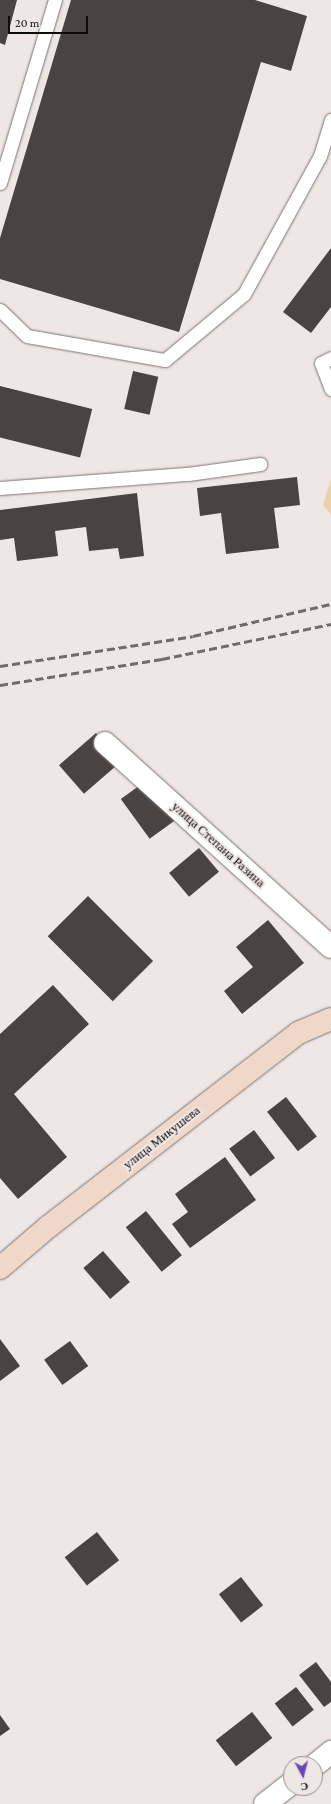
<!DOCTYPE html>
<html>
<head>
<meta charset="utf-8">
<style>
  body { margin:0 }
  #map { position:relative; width:331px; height:1804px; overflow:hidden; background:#efe7e6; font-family:"Crimson Pro",serif }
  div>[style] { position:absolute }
  .green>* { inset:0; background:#edd0a9 }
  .building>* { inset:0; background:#494344; transform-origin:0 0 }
  .roads { filter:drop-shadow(0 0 1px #7a7472) drop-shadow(0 0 1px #7a7472) }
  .lane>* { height:13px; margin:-6.5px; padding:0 6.5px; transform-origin:6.5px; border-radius:6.5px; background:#fff }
  .street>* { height:22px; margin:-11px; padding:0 11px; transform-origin:11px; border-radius:11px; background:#fff }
  .secondary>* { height:22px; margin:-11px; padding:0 11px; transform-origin:11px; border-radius:11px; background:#efd8c8 }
  .rail>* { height:3px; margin-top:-1.5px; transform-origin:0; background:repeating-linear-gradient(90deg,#716c6b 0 8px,transparent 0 12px) }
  span { translate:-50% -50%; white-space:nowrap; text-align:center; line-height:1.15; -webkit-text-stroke:4px #efe7e6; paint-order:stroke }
  .street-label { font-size:13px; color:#0e0b0b }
  .north { position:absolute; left:283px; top:1756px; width:40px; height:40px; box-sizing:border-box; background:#efe7e6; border:1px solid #958f8e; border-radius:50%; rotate:173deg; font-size:11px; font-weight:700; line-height:16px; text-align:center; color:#0e0b0b }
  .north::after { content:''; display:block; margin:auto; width:14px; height:18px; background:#6846be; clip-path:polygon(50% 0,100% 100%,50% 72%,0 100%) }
  .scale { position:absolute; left:8px; top:16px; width:80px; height:18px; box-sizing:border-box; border:2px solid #0e0b0b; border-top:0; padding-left:5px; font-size:12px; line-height:14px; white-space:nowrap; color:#0e0b0b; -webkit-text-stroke:3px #efe7e6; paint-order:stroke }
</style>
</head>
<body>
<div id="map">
  <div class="green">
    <div style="clip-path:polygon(331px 479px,331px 515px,323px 505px)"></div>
  </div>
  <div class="building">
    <div style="clip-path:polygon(0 0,17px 0,5px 45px,0 43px)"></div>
    <div style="clip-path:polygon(71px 0,255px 0,307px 16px,291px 71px,261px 62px,179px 332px,0 279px,0 238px)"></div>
    <div style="clip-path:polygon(331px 248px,331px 307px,311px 333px,283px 312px)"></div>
    <div style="left:133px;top:371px;width:26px;height:39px;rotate:13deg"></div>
    <div style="left:0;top:386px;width:95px;height:50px;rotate:14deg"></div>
    <div style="clip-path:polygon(297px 477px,300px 505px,274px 508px,279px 548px,226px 554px,221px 513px,200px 516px,197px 488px)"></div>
    <div style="clip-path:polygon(137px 493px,144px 556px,120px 559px,118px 548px,89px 551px,86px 527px,55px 531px,58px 556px,17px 561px,14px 538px,0 540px,0 510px)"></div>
    <div style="left:96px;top:733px;width:38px;height:49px;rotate:49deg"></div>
    <div style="left:154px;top:775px;width:49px;height:41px;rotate:54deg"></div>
    <div style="left:199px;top:848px;width:31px;height:39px;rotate:50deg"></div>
    <div style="left:88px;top:896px;width:92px;height:57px;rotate:45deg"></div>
    <div style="clip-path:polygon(268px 920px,304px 963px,242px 1014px,224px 991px,253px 967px,236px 947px)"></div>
    <div style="clip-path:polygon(53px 985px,89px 1024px,14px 1094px,67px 1157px,18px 1199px,0 1178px,0 1034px)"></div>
    <div style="left:286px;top:1097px;width:50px;height:24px;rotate:52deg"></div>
    <div style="left:254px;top:1130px;width:35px;height:31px;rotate:53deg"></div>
    <div style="clip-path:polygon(225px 1157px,256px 1200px,190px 1248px,172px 1224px,188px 1212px,175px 1194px)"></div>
    <div style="left:146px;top:1211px;width:57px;height:26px;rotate:51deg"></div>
    <div style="left:103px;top:1251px;width:41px;height:26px;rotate:49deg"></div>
    <div style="clip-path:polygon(0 1339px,20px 1366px,0 1381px)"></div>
    <div style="left:70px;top:1341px;width:31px;height:32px;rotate:54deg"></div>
    <div style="left:97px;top:1532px;width:36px;height:41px;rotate:52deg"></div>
    <div style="left:241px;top:1577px;width:36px;height:28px;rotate:52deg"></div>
    <div style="clip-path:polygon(316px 1662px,331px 1682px,331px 1702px,324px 1707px,299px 1675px)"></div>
    <div style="left:296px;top:1687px;width:29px;height:27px;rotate:52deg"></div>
    <div style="left:252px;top:1712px;width:33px;height:46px;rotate:52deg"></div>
    <div style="clip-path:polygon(0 1715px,10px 1729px,0 1736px)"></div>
  </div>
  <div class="roads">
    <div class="lane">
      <div style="left:0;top:183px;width:191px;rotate:-73.3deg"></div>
      <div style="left:0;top:310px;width:37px;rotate:44deg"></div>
      <div style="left:27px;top:336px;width:140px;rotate:9.9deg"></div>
      <div style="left:165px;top:360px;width:103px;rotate:-39.9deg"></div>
      <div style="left:244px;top:294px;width:158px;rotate:-61.2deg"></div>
      <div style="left:320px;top:156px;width:38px;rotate:-73deg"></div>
      <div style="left:331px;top:358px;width:11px;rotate:153deg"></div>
      <div style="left:321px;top:363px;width:28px;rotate:69deg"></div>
      <div style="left:0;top:488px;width:189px;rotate:-4.3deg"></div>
      <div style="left:188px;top:474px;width:73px;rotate:-7.9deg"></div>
    </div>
    <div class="street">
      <div style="left:105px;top:743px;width:304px;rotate:42.1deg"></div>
      <div style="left:315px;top:1765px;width:21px;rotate:-39deg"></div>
      <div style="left:265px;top:1804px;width:33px;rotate:-38deg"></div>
    </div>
    <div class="secondary">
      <div style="left:0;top:1268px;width:63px;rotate:-40.5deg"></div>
      <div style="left:48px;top:1227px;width:316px;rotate:-37.8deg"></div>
      <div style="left:298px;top:1033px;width:36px;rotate:-23deg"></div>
    </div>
  </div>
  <div class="rail">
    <div style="left:0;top:666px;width:195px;rotate:-8.8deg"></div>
    <div style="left:193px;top:636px;width:142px;rotate:-13.1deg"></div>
    <div style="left:0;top:685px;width:164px;rotate:-9.1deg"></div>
    <div style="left:162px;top:659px;width:173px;rotate:-11.7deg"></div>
  </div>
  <div class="street-label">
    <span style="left:218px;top:845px;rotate:42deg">улица Степана Разина</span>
    <span style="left:162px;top:1138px;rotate:-38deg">улица Микушева</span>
  </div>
  <div class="north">С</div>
  <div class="scale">20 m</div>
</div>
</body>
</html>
